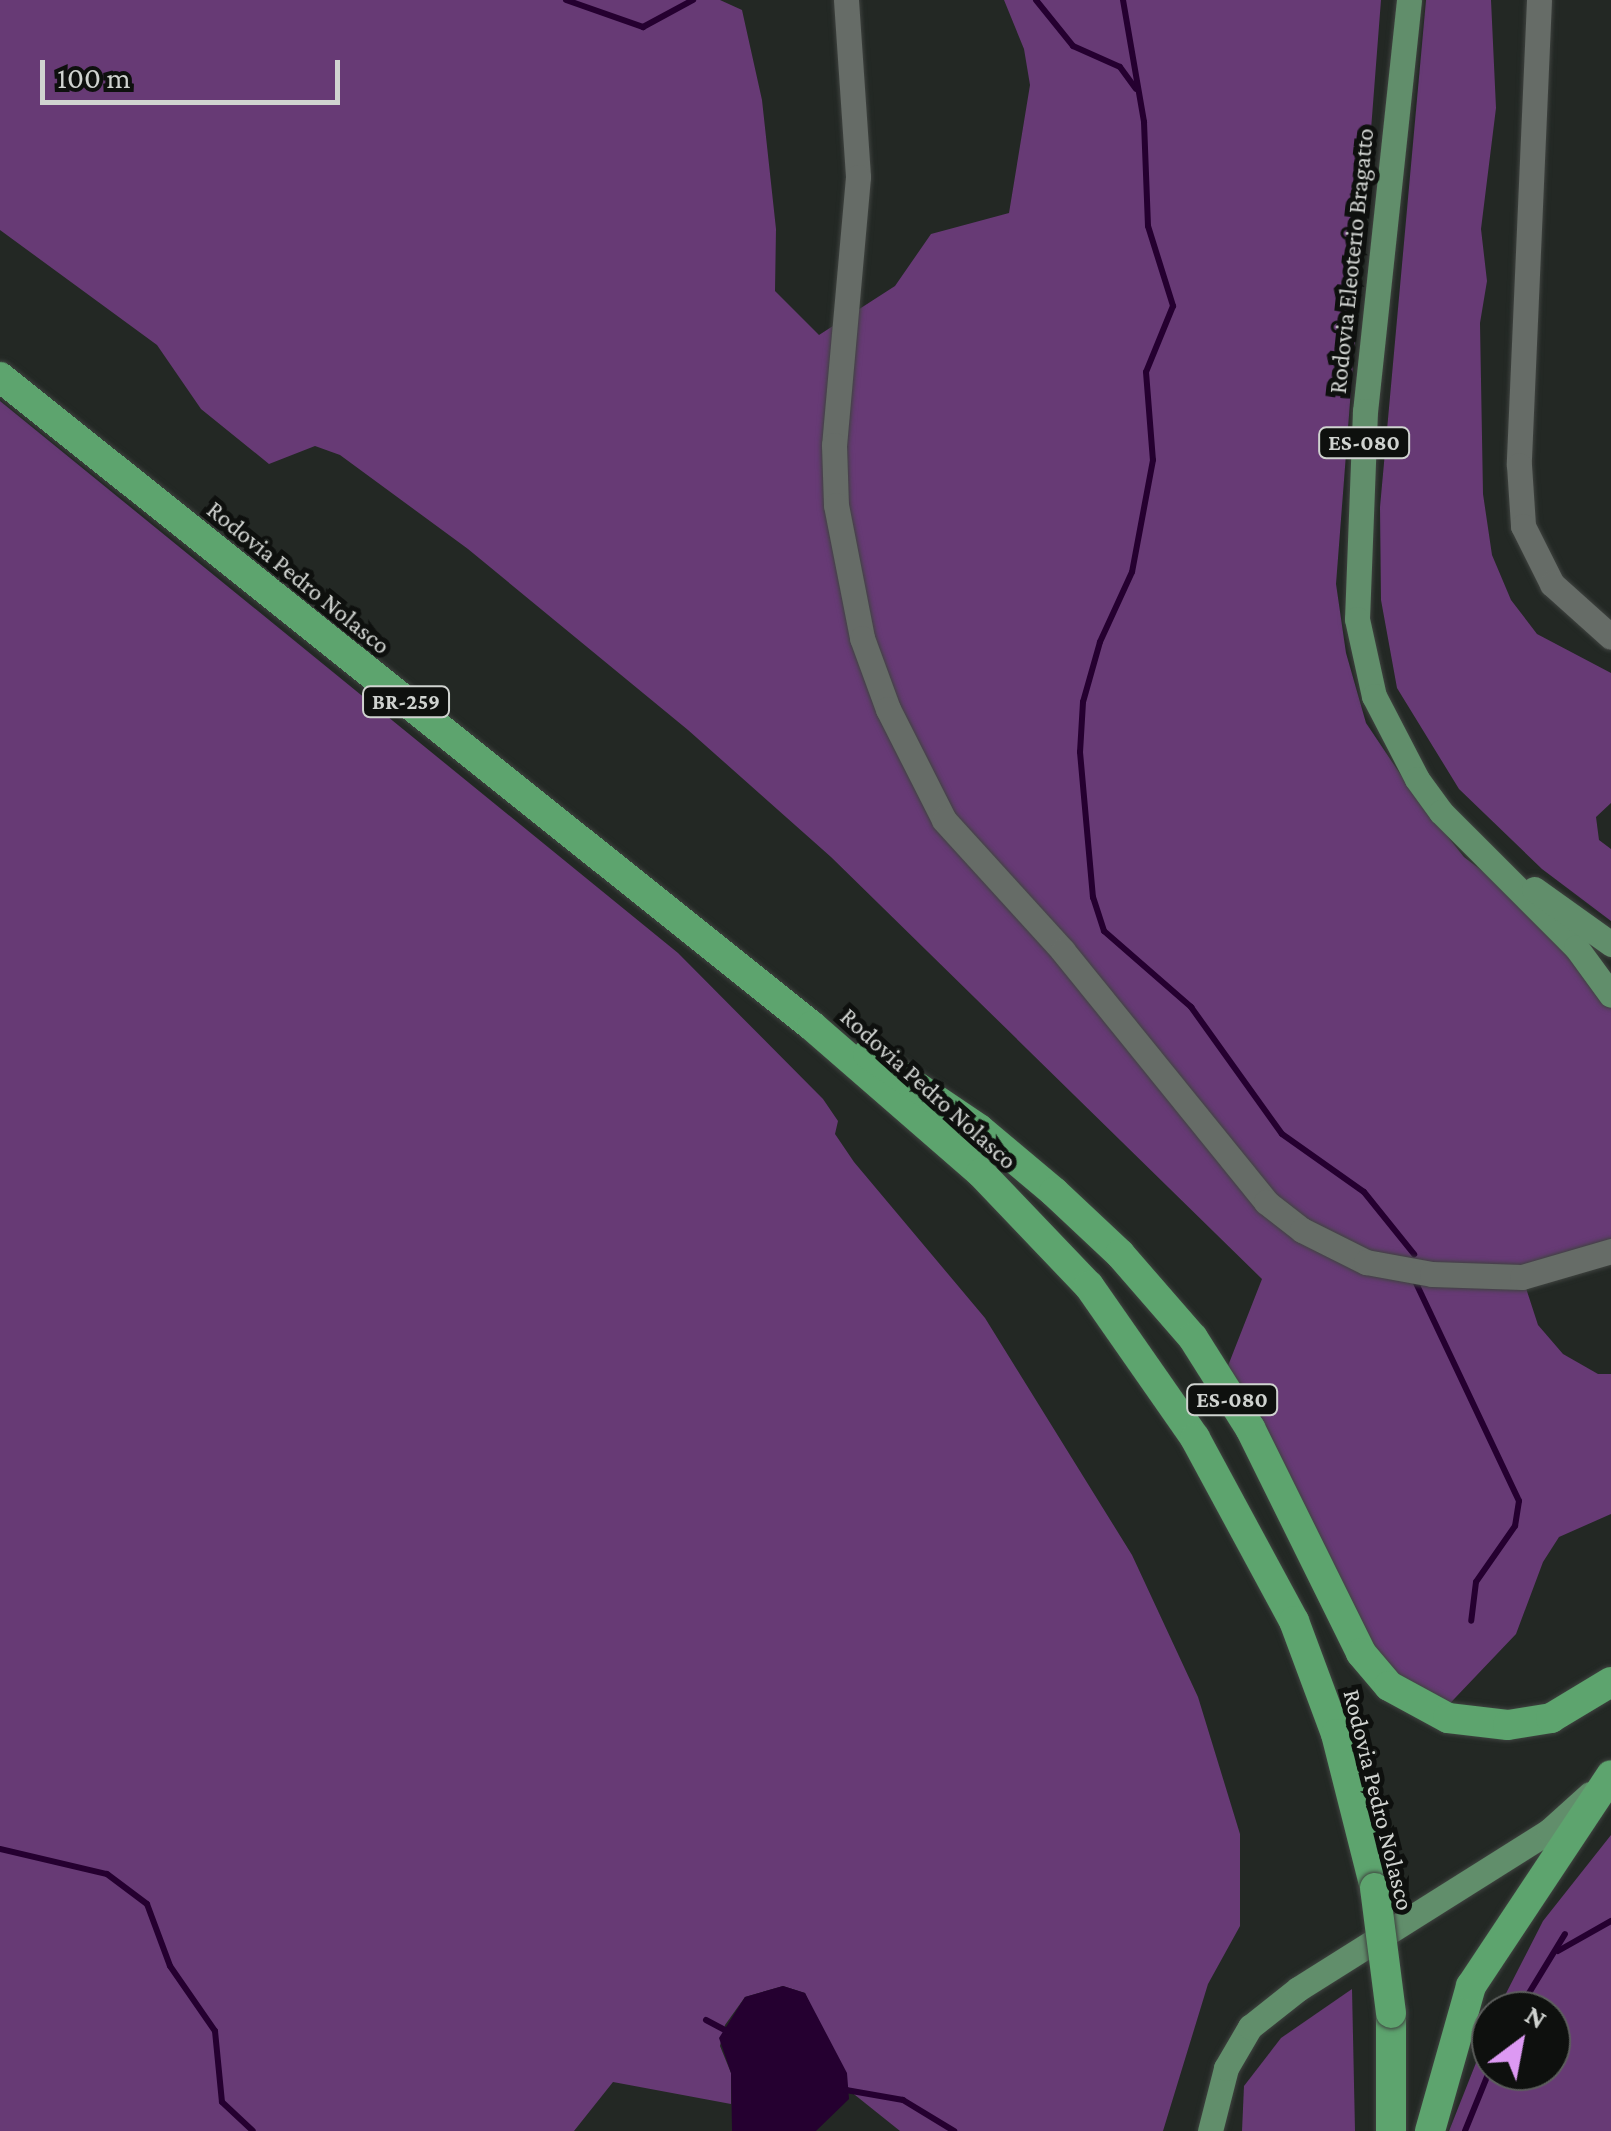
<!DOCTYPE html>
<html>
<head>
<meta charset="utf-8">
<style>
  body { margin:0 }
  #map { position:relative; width:1611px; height:2131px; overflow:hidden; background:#232824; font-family:"Crimson Pro",serif }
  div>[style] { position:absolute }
  .green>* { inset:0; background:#673a75 }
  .water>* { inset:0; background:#250030 }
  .stream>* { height:6px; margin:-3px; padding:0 3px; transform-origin:3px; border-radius:3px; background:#250030 }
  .roads { filter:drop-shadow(0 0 2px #3f4340) drop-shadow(0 0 2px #3f4340) }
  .minor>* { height:25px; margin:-12.5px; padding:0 12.5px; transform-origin:12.5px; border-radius:12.5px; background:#666c67 }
  .major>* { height:25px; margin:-12.5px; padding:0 12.5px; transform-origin:12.5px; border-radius:12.5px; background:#618e6b }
  .highway>* { height:30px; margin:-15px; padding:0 15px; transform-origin:15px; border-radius:15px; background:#5da46e }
  .bridges { filter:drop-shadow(0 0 2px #3f4340) drop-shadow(0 0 2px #3f4340) }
  .highway-bridge>* { height:30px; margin:-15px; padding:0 15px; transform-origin:15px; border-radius:15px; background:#5da46e }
  span { translate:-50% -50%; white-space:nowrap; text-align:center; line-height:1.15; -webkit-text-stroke:10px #0e100e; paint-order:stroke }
  .shield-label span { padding:2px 8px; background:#0e100e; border:2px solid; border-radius:8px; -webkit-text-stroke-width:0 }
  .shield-label { font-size:22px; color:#d0d3d0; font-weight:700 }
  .street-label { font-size:25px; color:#d0d3d0 }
  .north { position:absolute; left:1471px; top:1991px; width:100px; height:100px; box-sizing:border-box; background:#0e100e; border:2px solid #5c5e5c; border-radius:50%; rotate:32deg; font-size:28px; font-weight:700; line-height:40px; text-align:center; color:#d0d3d0 }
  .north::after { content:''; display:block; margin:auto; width:35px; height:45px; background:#dd99f3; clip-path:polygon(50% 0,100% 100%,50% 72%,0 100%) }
  .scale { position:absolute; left:40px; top:60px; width:300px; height:45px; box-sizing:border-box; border:5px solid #d0d3d0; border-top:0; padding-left:12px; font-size:30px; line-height:35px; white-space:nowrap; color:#d0d3d0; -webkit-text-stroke:8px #0e100e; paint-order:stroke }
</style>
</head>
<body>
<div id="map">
  <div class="green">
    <div style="clip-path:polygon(0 0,720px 0,742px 10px,762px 100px,776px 229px,775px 291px,819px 335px,895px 286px,931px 234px,1009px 213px,1030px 85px,1024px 49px,1004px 0,1381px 0,1336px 584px,1346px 653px,1366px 723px,1413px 793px,1464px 857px,1557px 928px,1611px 997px,1611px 1247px,1525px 1285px,1538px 1325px,1563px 1354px,1598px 1374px,1611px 1374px,1611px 1514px,1559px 1537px,1543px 1562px,1516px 1634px,1436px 1718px,1363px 1649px,1224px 1376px,1262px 1279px,831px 857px,688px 730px,468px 549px,340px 455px,315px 446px,269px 464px,201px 409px,157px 345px,0 230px)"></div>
    <div style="clip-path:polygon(1426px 0,1491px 0,1496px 108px,1481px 229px,1487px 281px,1480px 323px,1483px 494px,1492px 555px,1511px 600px,1537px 634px,1611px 673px,1611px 803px,1596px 817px,1599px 840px,1611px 849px,1611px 921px,1542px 869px,1459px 789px,1397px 688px,1381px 600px,1380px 507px)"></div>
    <div style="clip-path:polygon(0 401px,678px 953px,823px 1099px,838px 1121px,835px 1134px,854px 1162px,985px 1318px,1132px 1555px,1198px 1697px,1240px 1834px,1240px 1926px,1208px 1984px,1163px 2131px,900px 2131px,850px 2091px,805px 1993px,783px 1986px,745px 1997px,725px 2025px,720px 2046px,731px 2073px,731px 2104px,613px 2082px,574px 2131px,0 2131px)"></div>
    <div style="clip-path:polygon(1611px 1835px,1611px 2131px,1449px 2131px,1491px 2025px,1491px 2071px,1551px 2071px,1551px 2011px,1497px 2011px,1543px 1921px)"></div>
    <div style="clip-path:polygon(1352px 1989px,1355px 2131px,1242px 2131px,1244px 2086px,1281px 2038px)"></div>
  </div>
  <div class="water">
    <div style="clip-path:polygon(783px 1986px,805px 1993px,847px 2073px,849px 2099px,816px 2131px,732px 2131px,731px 2073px,719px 2038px,745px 1997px)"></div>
  </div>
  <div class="stream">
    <div style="left:566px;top:0;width:82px;rotate:19.3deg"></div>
    <div style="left:643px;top:27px;width:57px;rotate:-28.4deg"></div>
    <div style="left:1036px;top:0;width:59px;rotate:51.2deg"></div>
    <div style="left:1073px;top:46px;width:51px;rotate:24.1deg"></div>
    <div style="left:1120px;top:67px;width:27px;rotate:54deg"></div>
    <div style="left:1123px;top:0;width:124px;rotate:80.2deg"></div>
    <div style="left:1144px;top:122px;width:104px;rotate:87.8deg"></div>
    <div style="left:1148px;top:226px;width:84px;rotate:72.6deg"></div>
    <div style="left:1173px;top:306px;width:71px;rotate:112.2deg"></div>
    <div style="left:1146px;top:372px;width:88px;rotate:85.5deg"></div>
    <div style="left:1153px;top:460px;width:114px;rotate:100.6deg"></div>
    <div style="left:1132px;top:572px;width:77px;rotate:114.6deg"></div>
    <div style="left:1100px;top:642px;width:62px;rotate:105.8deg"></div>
    <div style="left:1083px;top:702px;width:50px;rotate:93.4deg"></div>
    <div style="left:1080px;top:752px;width:146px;rotate:84.9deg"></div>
    <div style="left:1093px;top:897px;width:36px;rotate:72deg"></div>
    <div style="left:1104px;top:931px;width:116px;rotate:41.1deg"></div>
    <div style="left:1191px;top:1007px;width:156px;rotate:54.4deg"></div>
    <div style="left:1282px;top:1134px;width:100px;rotate:35.3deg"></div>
    <div style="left:1364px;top:1192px;width:80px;rotate:51.1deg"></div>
    <div style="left:1416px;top:1283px;width:241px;rotate:64.7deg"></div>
    <div style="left:1519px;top:1501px;width:25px;rotate:99deg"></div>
    <div style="left:1515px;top:1526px;width:68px;rotate:124.9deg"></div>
    <div style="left:1476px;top:1582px;width:39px;rotate:97deg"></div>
    <div style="left:0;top:1849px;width:110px;rotate:13.2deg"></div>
    <div style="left:107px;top:1874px;width:50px;rotate:36.9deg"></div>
    <div style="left:147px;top:1904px;width:66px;rotate:69.6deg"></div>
    <div style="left:170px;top:1966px;width:79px;rotate:55.3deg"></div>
    <div style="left:215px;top:2031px;width:71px;rotate:84.4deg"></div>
    <div style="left:222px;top:2102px;width:42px;rotate:43.1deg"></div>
    <div style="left:1558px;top:1951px;width:61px;rotate:-29.5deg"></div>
    <div style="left:1518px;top:2011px;width:90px;rotate:-58.6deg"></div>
    <div style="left:706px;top:2020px;width:24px;rotate:28deg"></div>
    <div style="left:846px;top:2090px;width:58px;rotate:10deg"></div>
    <div style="left:903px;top:2100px;width:60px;rotate:31.3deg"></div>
    <div style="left:1465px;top:2131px;width:69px;rotate:-67.9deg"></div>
  </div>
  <div class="roads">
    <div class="minor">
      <div style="left:846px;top:0;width:177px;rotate:86.1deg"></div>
      <div style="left:858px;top:177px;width:269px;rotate:95.1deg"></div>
      <div style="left:834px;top:445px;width:60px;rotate:88.1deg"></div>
      <div style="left:836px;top:505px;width:136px;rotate:78.9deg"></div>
      <div style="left:862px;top:638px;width:76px;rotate:69.9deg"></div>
      <div style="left:888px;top:709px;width:124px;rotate:63.2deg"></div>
      <div style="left:944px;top:820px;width:177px;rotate:47.7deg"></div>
      <div style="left:1063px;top:951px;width:323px;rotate:51deg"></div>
      <div style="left:1266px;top:1202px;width:46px;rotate:37.9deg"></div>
      <div style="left:1302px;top:1230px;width:72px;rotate:26.6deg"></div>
      <div style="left:1366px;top:1262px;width:67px;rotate:10.3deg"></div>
      <div style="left:1432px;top:1274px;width:90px;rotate:1.9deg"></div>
      <div style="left:1522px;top:1277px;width:93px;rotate:-16.3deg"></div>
      <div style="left:1539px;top:0;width:465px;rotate:92.5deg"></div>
      <div style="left:1519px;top:465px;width:61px;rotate:86.2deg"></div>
      <div style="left:1523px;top:526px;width:65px;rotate:63.4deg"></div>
      <div style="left:1552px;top:584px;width:79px;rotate:41.9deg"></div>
    </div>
    <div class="major">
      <div style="left:1409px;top:0;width:413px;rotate:96.1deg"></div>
      <div style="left:1365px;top:411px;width:208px;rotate:92.2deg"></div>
      <div style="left:1357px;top:619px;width:79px;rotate:77.6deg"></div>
      <div style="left:1374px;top:696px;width:93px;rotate:62.6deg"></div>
      <div style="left:1417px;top:779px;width:41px;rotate:54deg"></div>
      <div style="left:1441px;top:812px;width:191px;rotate:45deg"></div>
      <div style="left:1576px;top:947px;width:59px;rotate:53.9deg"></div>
      <div style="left:1534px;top:889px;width:95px;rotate:35.5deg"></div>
      <div style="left:1210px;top:2131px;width:65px;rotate:-75.7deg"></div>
      <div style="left:1226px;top:2068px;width:48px;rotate:-59.7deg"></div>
      <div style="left:1250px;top:2027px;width:61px;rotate:-38.4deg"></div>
      <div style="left:1298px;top:1989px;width:297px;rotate:-32.2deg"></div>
      <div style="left:1549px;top:1831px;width:55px;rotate:-42.1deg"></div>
    </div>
    <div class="highway">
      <div style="left:0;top:377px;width:1039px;rotate:38.63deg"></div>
      <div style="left:812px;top:1026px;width:224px;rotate:41deg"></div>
      <div style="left:981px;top:1173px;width:156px;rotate:46.3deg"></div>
      <div style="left:1089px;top:1286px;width:185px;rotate:55.1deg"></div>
      <div style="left:1195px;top:1438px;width:208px;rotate:61.6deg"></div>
      <div style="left:1294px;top:1621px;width:121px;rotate:69.6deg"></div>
      <div style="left:1336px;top:1734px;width:159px;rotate:75.8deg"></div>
      <div style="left:868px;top:1054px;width:134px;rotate:34deg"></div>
      <div style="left:979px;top:1129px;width:98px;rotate:40deg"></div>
      <div style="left:1054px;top:1192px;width:91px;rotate:43.2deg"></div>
      <div style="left:1120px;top:1254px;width:111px;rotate:49deg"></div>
      <div style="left:1193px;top:1338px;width:107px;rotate:57.7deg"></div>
      <div style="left:1250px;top:1428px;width:251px;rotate:63.7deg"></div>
      <div style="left:1361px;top:1653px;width:43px;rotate:49.7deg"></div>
      <div style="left:1389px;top:1686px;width:67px;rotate:28.5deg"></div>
      <div style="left:1448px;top:1718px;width:60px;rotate:6.7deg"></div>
      <div style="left:1508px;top:1725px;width:44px;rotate:-9.2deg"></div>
      <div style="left:1551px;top:1718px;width:70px;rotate:-31deg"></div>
      <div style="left:1391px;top:2131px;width:118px;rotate:-90deg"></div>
      <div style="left:1430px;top:2131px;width:151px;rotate:-74.2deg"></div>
      <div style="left:1471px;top:1986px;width:253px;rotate:-56.4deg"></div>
    </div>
  </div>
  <div class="bridges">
    <div class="highway-bridge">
      <div style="left:1375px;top:1888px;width:126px;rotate:82.7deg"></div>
    </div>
  </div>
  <div class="shield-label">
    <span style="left:1364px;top:443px">ES-080</span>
    <span style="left:406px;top:702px">BR-259</span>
    <span style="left:1232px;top:1400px">ES-080</span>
  </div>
  <div class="street-label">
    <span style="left:1352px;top:261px;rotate:-84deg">Rodovia Eleoterio Bragatto</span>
    <span style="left:298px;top:578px;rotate:39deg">Rodovia Pedro Nolasco</span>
    <span style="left:928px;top:1089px;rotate:42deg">Rodovia Pedro Nolasco</span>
    <span style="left:1378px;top:1800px;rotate:76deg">Rodovia Pedro Nolasco</span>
  </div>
  <div class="north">N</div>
  <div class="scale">100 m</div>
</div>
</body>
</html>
